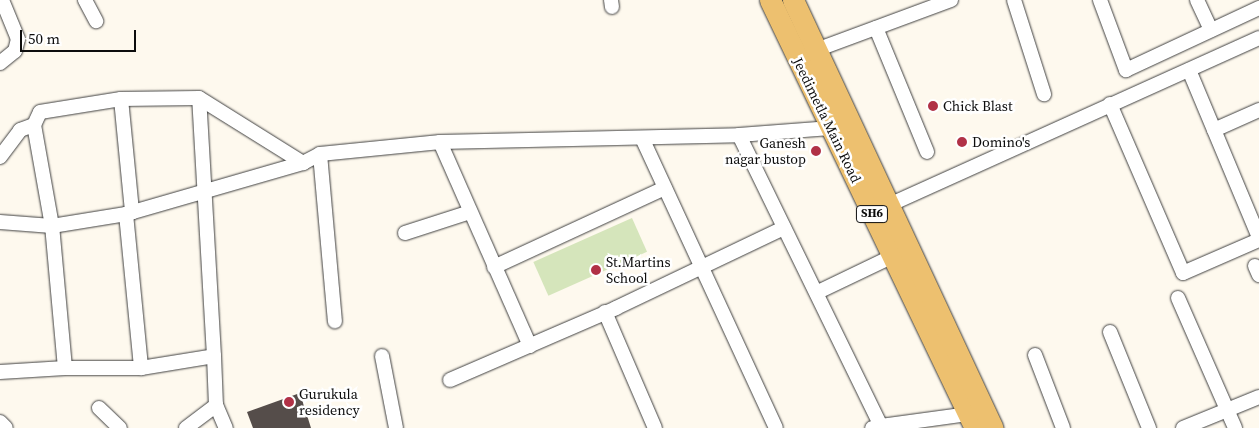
<!DOCTYPE html>
<html>
<head>
<meta charset="utf-8">
<style>
  body { margin:0 }
  #map { position:relative; width:1259px; height:428px; overflow:hidden; background:#fef9ee; font-family:"Source Serif 4",serif }
  div>[style] { position:absolute }
  .green>* { inset:0; background:#d5e5bb; transform-origin:0 0 }
  .building>* { inset:0; background:#554d4a }
  .roads { filter:drop-shadow(0 0 1px #404040) drop-shadow(0 0 1px #404040) }
  .street>* { height:14px; margin:-7px; padding:0 7px; transform-origin:7px; border-radius:7px; background:#fff }
  .primary>* { height:21px; margin:-10.5px; padding:0 10.5px; transform-origin:10.5px; border-radius:10.5px; background:#edc06f }
  .dots>* { width:14px; height:14px; translate:-50% -50%; box-sizing:border-box; border:2px solid #fff; border-radius:50% }
  span { translate:-50% -50%; white-space:nowrap; text-align:center; line-height:1.15; -webkit-text-stroke:5px #fff; paint-order:stroke }
  .shield-label span { padding:1px 4px; background:#fff; border:1px solid; border-radius:4px; -webkit-text-stroke-width:0 }
  .shield-label { font-size:12px; color:#0d0d0d; font-weight:700 }
  .poi-label { font-size:14px; color:#0d0d0d }
  .left { translate:0 -50%; text-align:left }
  .right { translate:-100% -50%; text-align:right }
  .street-label { font-size:14px; color:#0d0d0d }
  .scale { position:absolute; left:20px; top:30px; width:116px; height:22px; box-sizing:border-box; border:2px solid #0d0d0d; border-top:0; padding-left:6px; font-size:15px; line-height:18px; white-space:nowrap; color:#0d0d0d; -webkit-text-stroke:4px #fff; paint-order:stroke }
</style>
</head>
<body>
<div id="map">
  <div class="green">
    <div style="left:632px;top:218px;width:37px;height:108px;rotate:66deg"></div>
  </div>
  <div class="building">
    <div style="clip-path:polygon(300px 393px,311px 428px,253px 428px,247px 412px)"></div>
  </div>
  <div class="roads">
    <div class="street">
      <div style="left:85px;top:0;width:24px;rotate:62deg"></div>
      <div style="left:611px;top:0;width:7px;rotate:82deg"></div>
      <div style="left:1014px;top:0;width:99px;rotate:72.3deg"></div>
      <div style="left:1100px;top:0;width:75px;rotate:69.6deg"></div>
      <div style="left:1126px;top:70px;width:147px;rotate:-25deg"></div>
      <div style="left:1197px;top:0;width:33px;rotate:65deg"></div>
      <div style="left:876px;top:28px;width:134px;rotate:67.6deg"></div>
      <div style="left:816px;top:50px;width:144px;rotate:-20.3deg"></div>
      <div style="left:0;top:63px;width:19px;rotate:-39deg"></div>
      <div style="left:15px;top:51px;width:12px;rotate:-76deg"></div>
      <div style="left:18px;top:39px;width:42px;rotate:-112.3deg"></div>
      <div style="left:1189px;top:70px;width:181px;rotate:67.3deg"></div>
      <div style="left:121px;top:99px;width:114px;rotate:84.4deg"></div>
      <div style="left:1110px;top:104px;width:184px;rotate:66.6deg"></div>
      <div style="left:1183px;top:273px;width:83px;rotate:-23.5deg"></div>
      <div style="left:1214px;top:130px;width:49px;rotate:-24deg"></div>
      <div style="left:739px;top:135px;width:324px;rotate:64deg"></div>
      <div style="left:881px;top:426px;width:9px;rotate:167deg"></div>
      <div style="left:642px;top:138px;width:319px;rotate:65.2deg"></div>
      <div style="left:440px;top:142px;width:223px;rotate:66.2deg"></div>
      <div style="left:320px;top:154px;width:168px;rotate:84.9deg"></div>
      <div style="left:0;top:157px;width:34px;rotate:-53deg"></div>
      <div style="left:20px;top:130px;width:15px;rotate:-20deg"></div>
      <div style="left:889px;top:205px;width:406px;rotate:-24.3deg"></div>
      <div style="left:126px;top:214px;width:155px;rotate:84.4deg"></div>
      <div style="left:141px;top:368px;width:74px;rotate:-9.3deg"></div>
      <div style="left:214px;top:356px;width:258px;rotate:-93.3deg"></div>
      <div style="left:0;top:222px;width:52px;rotate:4.4deg"></div>
      <div style="left:52px;top:226px;width:75px;rotate:-9.2deg"></div>
      <div style="left:126px;top:214px;width:184px;rotate:-16.1deg"></div>
      <div style="left:303px;top:163px;width:19px;rotate:-28deg"></div>
      <div style="left:320px;top:154px;width:121px;rotate:-5.7deg"></div>
      <div style="left:440px;top:142px;width:299px;rotate:-1.3deg"></div>
      <div style="left:739px;top:135px;width:91px;rotate:-4.4deg"></div>
      <div style="left:405px;top:233px;width:68px;rotate:-17.9deg"></div>
      <div style="left:1255px;top:266px;width:10px;rotate:66deg"></div>
      <div style="left:494px;top:267px;width:188px;rotate:-24.8deg"></div>
      <div style="left:818px;top:292px;width:83px;rotate:-25.6deg"></div>
      <div style="left:1178px;top:298px;width:142px;rotate:66.3deg"></div>
      <div style="left:605px;top:312px;width:126px;rotate:66.7deg"></div>
      <div style="left:1110px;top:332px;width:104px;rotate:67.9deg"></div>
      <div style="left:1035px;top:355px;width:78px;rotate:69deg"></div>
      <div style="left:214px;top:356px;width:49px;rotate:87.7deg"></div>
      <div style="left:216px;top:405px;width:25px;rotate:67deg"></div>
      <div style="left:382px;top:356px;width:73px;rotate:79deg"></div>
      <div style="left:141px;top:368px;width:76px;rotate:180deg"></div>
      <div style="left:65px;top:368px;width:143px;rotate:-95.2deg"></div>
      <div style="left:52px;top:226px;width:103px;rotate:-100.1deg"></div>
      <div style="left:34px;top:125px;width:14px;rotate:-65deg"></div>
      <div style="left:40px;top:112px;width:82px;rotate:-9.1deg"></div>
      <div style="left:121px;top:99px;width:78px;rotate:-0.7deg"></div>
      <div style="left:199px;top:98px;width:123px;rotate:32deg"></div>
      <div style="left:0;top:372px;width:65px;rotate:-3.5deg"></div>
      <div style="left:450px;top:380px;width:181px;rotate:-23.4deg"></div>
      <div style="left:616px;top:308px;width:186px;rotate:-25.5deg"></div>
      <div style="left:99px;top:408px;width:29px;rotate:44deg"></div>
      <div style="left:0;top:422px;width:8px;rotate:45deg"></div>
      <div style="left:881px;top:426px;width:89px;rotate:-7.8deg"></div>
      <div style="left:186px;top:428px;width:38px;rotate:-37deg"></div>
      <div style="left:1183px;top:428px;width:82px;rotate:-22.2deg"></div>
    </div>
    <div class="primary">
      <div style="left:770px;top:0;width:475px;rotate:64.4deg"></div>
      <div style="left:793px;top:0;width:472px;rotate:65deg"></div>
    </div>
  </div>
  <div class="dots">
    <div style="left:933px;top:106px;background:#b13146"></div>
    <div style="left:962px;top:142px;background:#b13146"></div>
    <div style="left:816px;top:151px;background:#b13146"></div>
    <div style="left:596px;top:270px;background:#b13146"></div>
    <div style="left:289px;top:402px;background:#b13146"></div>
  </div>
  <div class="shield-label">
    <span style="left:872px;top:214px">SH6</span>
  </div>
  <div class="poi-label">
    <span class="left" style="left:943px;top:106px">Chick Blast</span>
    <span class="left" style="left:972px;top:142px">Domino's</span>
    <span class="right" style="left:806px;top:151px">Ganesh<br>nagar bustop</span>
    <span class="left" style="left:606px;top:270px">St.Martins<br>School</span>
    <span class="left" style="left:299px;top:402px">Gurukula<br>residency</span>
  </div>
  <div class="street-label">
    <span style="left:827px;top:120px;rotate:64deg">Jeedimetla Main Road</span>
  </div>
  <div class="scale">50 m</div>
</div>
</body>
</html>
